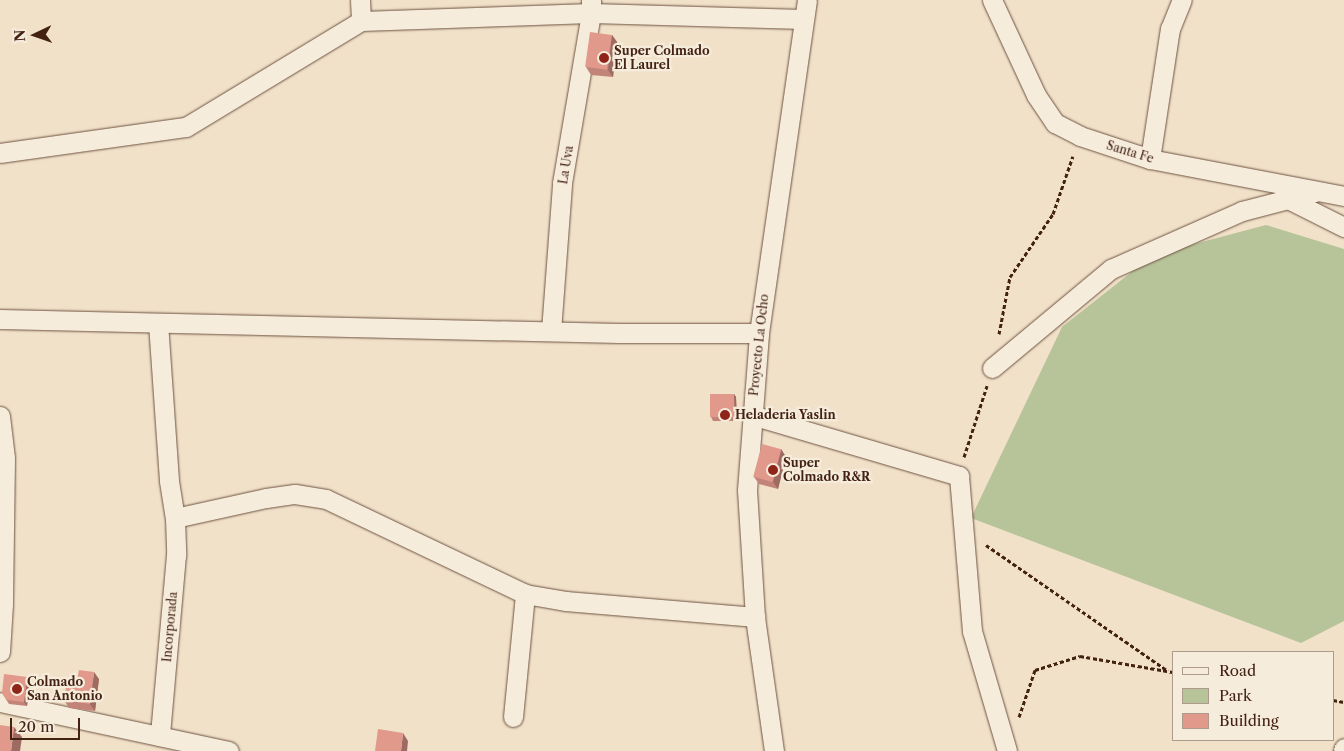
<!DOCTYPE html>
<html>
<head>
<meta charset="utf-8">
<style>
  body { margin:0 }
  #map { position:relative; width:1344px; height:751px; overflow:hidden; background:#f1e1c9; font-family:"Libre Caslon Text",serif }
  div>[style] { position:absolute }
  .green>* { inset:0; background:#b7c399 }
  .path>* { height:3px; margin-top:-1.5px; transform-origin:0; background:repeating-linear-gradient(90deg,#432213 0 4px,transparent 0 6.5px) }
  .roads { filter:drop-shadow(0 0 1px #6e5240) drop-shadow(0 0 1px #6e5240) }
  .minor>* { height:19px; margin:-9.5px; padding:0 9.5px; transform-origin:9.5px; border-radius:9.5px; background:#f6ecdc }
  .wall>* { inset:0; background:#c28478 }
  .shaded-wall>* { inset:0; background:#9e6b62 }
  .building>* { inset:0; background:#e1998c; transform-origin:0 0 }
  .dots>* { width:14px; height:14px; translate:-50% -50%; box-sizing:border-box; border:2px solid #f6ecdc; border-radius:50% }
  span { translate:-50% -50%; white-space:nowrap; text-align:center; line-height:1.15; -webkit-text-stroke:4.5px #f6ecdc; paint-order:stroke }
  .poi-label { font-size:12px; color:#432213; font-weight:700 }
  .left { translate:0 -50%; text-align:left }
  .street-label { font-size:12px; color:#432213 }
  .legend { position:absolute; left:1172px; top:651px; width:162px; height:90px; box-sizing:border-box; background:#f6ecdc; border:1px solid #ae9b8c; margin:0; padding:6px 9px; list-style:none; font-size:15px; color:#432213 }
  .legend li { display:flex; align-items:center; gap:10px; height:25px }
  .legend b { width:25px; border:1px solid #ae9b8c }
  .north { position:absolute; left:10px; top:10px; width:50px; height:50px; -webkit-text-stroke:4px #f6ecdc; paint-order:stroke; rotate:267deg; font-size:14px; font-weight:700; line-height:20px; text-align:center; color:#432213 }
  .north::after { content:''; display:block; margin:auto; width:18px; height:22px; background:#432213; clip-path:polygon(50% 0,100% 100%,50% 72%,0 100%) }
  .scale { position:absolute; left:10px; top:718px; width:70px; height:22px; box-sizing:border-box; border:2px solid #432213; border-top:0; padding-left:6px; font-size:15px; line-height:18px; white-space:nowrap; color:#432213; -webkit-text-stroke:4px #f6ecdc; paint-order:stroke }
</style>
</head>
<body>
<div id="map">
  <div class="green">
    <div style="clip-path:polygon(1266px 225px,1344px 249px,1344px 621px,1301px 643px,971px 518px,1062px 327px,1153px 255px)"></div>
  </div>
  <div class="path">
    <div style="left:999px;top:334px;width:58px;rotate:-79.1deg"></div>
    <div style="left:1010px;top:277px;width:76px;rotate:-55.7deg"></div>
    <div style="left:1053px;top:214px;width:61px;rotate:-71deg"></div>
    <div style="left:964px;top:457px;width:75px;rotate:-72.1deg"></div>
    <div style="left:986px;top:545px;width:221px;rotate:34.7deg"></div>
    <div style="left:1333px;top:700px;width:11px;rotate:10deg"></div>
    <div style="left:1019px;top:717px;width:50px;rotate:-71.2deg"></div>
    <div style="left:1035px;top:670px;width:47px;rotate:-17.3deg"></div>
    <div style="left:1080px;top:656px;width:94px;rotate:9.8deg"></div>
  </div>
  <div class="roads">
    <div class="minor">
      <div style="left:360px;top:0;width:21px;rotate:87deg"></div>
      <div style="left:992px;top:0;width:105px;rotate:65.1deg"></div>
      <div style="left:1036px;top:95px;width:34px;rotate:56deg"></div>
      <div style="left:1055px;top:123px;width:28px;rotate:27deg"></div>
      <div style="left:1080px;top:136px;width:74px;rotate:18.2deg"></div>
      <div style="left:1150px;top:159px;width:197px;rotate:10.8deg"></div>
      <div style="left:0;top:153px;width:188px;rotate:-8deg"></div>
      <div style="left:186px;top:127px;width:205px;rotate:-31.2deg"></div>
      <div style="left:361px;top:21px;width:230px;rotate:-2deg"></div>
      <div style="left:591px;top:13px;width:212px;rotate:1.6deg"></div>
      <div style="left:1150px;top:159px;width:132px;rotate:-81.3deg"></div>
      <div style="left:1170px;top:29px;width:31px;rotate:-68deg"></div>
      <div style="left:1288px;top:199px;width:63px;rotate:26.6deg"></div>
      <div style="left:0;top:319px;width:619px;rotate:1.3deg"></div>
      <div style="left:619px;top:333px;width:140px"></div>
      <div style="left:158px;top:323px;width:158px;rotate:86deg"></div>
      <div style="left:169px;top:481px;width:37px;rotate:81deg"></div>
      <div style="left:175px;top:518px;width:37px;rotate:88deg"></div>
      <div style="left:176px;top:555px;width:182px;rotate:95.1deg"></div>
      <div style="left:551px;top:331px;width:148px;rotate:-85.7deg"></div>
      <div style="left:562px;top:183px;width:172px;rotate:-80.3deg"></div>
      <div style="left:591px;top:13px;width:13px;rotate:-90deg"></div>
      <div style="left:992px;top:368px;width:155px;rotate:-39.8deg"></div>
      <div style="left:1111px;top:269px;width:143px;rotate:-23.9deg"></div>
      <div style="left:1242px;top:211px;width:75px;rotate:-14.6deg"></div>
      <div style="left:752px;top:415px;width:216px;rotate:16.4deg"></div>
      <div style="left:959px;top:476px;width:156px;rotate:85.2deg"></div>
      <div style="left:972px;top:631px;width:125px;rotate:73.7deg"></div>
      <div style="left:0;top:416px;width:42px;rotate:83.2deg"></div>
      <div style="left:5px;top:458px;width:146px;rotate:90.8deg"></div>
      <div style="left:3px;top:604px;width:48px;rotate:93.6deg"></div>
      <div style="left:175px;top:518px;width:93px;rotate:-12.4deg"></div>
      <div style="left:266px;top:498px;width:29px;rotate:-8deg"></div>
      <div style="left:295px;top:494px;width:31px;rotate:9deg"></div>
      <div style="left:326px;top:499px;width:221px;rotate:25.5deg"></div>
      <div style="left:525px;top:594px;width:42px;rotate:9.7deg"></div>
      <div style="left:566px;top:601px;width:190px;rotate:4.8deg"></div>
      <div style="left:0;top:702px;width:234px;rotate:12.1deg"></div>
      <div style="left:513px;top:717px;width:124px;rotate:-84.4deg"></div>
      <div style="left:774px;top:751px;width:135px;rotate:-98.1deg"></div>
      <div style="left:755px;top:617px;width:127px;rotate:-93.6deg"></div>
      <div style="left:747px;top:490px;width:157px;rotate:-85.6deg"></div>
      <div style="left:759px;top:333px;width:336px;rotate:-81.8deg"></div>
      <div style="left:1343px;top:751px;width:3px;rotate:-72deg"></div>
    </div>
  </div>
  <div class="wall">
    <div style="clip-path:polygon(612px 35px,617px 42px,613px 77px,591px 75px,586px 67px)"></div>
    <div style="clip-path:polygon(734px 394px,736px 397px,737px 421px,713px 421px,711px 417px)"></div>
    <div style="clip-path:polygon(781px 449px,786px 457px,778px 489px,759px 484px,754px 477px)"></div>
    <div style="clip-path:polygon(99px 679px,95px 711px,69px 708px,64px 700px,76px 687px)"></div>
    <div style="clip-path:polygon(30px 680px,27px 706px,9px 704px,2px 693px)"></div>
  </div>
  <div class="shaded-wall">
    <div style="clip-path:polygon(612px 35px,617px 42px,613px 77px,608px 70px)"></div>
    <div style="clip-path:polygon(734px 394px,736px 397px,737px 421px,735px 417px)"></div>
    <div style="clip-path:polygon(781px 449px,786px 457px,778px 489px,773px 482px)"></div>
    <div style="clip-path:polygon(94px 672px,99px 679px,95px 711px,90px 704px)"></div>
    <div style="clip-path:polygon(27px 677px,30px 680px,27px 706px,24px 702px)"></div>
    <div style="clip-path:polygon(14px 727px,22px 737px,20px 751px,11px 751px)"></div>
    <div style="clip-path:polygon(403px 733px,408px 741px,407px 751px,401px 751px)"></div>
  </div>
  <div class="building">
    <div style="left:590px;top:32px;width:22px;height:35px;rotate:8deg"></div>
    <div style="left:710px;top:394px;width:24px;height:23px"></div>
    <div style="left:762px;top:444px;width:20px;height:34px;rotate:15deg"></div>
    <div style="clip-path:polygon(79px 670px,94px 672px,90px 704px,64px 700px,66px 686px,76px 687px)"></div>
    <div style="clip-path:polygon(4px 674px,27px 677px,24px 702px,7px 700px,2px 693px)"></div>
    <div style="clip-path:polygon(0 725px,14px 727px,11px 751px,0 751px)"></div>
    <div style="clip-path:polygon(378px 729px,403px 733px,401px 751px,375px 751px)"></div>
  </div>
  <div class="dots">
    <div style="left:604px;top:58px;background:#8f2418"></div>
    <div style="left:725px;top:415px;background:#8f2418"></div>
    <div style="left:773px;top:470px;background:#8f2418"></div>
    <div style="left:17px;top:689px;background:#8f2418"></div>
  </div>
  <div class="poi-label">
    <span class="left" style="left:614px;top:58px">Super Colmado<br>El Laurel</span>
    <span class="left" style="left:735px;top:415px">Heladeria Yaslin</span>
    <span class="left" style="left:783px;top:470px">Super<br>Colmado R&amp;R</span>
    <span class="left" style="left:27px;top:689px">Colmado<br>San Antonio</span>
  </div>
  <div class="street-label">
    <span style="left:1130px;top:152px;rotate:17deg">Santa Fe</span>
    <span style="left:566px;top:165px;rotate:-81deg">La Uva</span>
    <span style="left:759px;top:345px;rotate:-84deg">Proyecto La Ocho</span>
    <span style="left:170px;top:627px;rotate:-85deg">Incorporada</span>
  </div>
  <ul class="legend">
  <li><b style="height:6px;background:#f6ecdc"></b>Road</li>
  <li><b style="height:14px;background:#b7c399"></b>Park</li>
  <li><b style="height:14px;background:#e1998c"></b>Building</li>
  </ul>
  <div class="north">N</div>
  <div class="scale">20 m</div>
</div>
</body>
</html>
